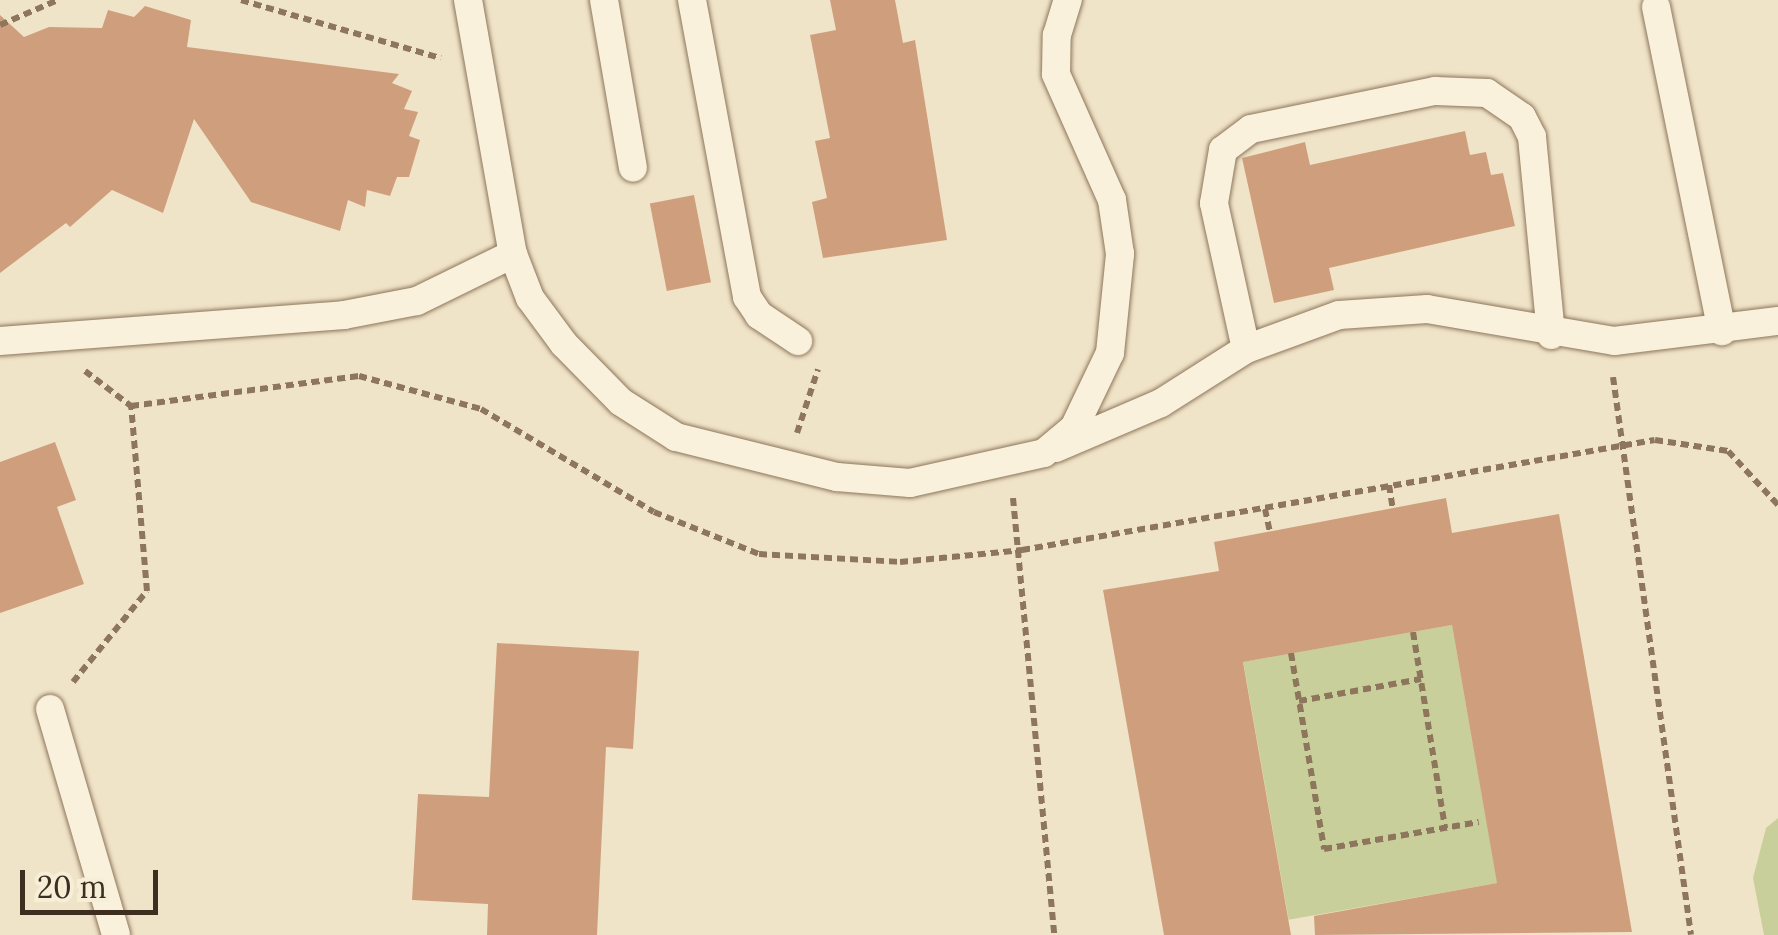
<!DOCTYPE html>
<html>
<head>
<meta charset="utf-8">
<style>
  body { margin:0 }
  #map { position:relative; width:1778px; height:935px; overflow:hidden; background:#f0e4c8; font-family:Lora,serif }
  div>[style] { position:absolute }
  .green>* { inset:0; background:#c9cf9b; transform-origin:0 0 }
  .building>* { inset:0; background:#cf9f7d; transform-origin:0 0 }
  .path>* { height:6px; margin-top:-3px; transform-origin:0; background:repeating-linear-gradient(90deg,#8d765c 0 8px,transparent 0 13px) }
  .roads { filter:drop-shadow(0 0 2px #8d765c) drop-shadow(0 0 2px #8d765c) }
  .service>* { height:28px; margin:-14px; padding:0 14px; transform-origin:14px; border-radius:14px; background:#faf1dc }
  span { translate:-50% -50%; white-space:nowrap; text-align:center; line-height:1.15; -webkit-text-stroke:10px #f7eed8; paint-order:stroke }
  .scale { position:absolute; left:20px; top:870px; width:138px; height:45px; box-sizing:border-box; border:5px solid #3d2e20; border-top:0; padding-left:12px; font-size:30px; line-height:35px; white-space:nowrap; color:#3d2e20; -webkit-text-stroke:8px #f7eed8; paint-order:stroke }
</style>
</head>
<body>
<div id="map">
  <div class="green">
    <div style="left:1452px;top:625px;width:262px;height:212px;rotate:80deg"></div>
    <div style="clip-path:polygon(1778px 818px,1778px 935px,1764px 935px,1753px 878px,1766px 828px)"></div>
  </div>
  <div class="building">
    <div style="clip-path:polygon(830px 0,895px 0,903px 43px,915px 40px,947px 240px,823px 258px,812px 202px,827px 198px,815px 141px,830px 138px,810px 35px,836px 30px)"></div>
    <div style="clip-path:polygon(145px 6px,191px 20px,187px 47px,399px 74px,392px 83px,412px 91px,404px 109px,418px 112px,409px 136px,420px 140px,409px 177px,397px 177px,390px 196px,367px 190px,365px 207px,348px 200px,340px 231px,251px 202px,194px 119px,163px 213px,112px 190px,70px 227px,66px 223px,0 273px,0 15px,24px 37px,49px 27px,102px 28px,108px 10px,134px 17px)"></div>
    <div style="clip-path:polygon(1465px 131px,1470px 155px,1486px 152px,1491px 175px,1503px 173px,1515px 226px,1329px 268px,1334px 290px,1274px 303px,1242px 158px,1305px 142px,1310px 165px)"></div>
    <div style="left:694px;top:195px;width:89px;height:45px;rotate:79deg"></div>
    <div style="clip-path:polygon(55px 442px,76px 500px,57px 507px,84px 584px,0 613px,0 462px)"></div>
    <div style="clip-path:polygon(1446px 498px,1452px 533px,1559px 514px,1632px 932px,1315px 935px,1314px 916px,1497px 883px,1452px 625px,1243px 662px,1291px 935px,1164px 935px,1103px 590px,1219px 571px,1214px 542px)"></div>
    <div style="clip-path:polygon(497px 643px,639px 651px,633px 749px,606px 747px,597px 935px,487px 935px,488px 904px,412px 900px,418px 794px,489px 797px)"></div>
  </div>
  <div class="path">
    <div style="left:241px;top:0;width:208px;rotate:16.2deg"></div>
    <div style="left:0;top:25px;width:63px;rotate:-23.3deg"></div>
    <div style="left:85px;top:371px;width:58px;rotate:37.3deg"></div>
    <div style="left:131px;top:406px;width:230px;rotate:-7.5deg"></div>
    <div style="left:359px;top:376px;width:126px;rotate:15.1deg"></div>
    <div style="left:481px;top:409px;width:201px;rotate:30.8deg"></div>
    <div style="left:654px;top:512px;width:113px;rotate:21.8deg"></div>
    <div style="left:759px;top:554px;width:141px;rotate:3.2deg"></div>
    <div style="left:900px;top:562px;width:123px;rotate:-5.6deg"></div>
    <div style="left:1022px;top:550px;width:642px;rotate:-9.86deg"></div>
    <div style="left:1655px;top:440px;width:74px;rotate:8.6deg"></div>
    <div style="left:1728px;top:451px;width:74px;rotate:47.2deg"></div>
    <div style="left:1613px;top:377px;width:563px;rotate:82.04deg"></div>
    <div style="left:797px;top:433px;width:67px;rotate:-71.8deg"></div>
    <div style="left:1389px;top:485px;width:24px;rotate:81deg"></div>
    <div style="left:1013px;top:498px;width:439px;rotate:84.6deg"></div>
    <div style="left:1265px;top:509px;width:24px;rotate:78deg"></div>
    <div style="left:1413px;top:632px;width:199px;rotate:80.7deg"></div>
    <div style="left:1291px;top:653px;width:199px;rotate:80.4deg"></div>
    <div style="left:1324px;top:849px;width:157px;rotate:-9.9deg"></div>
    <div style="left:73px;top:682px;width:117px;rotate:-50.9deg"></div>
    <div style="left:147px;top:591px;width:186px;rotate:-94.9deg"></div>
    <div style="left:1299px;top:701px;width:124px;rotate:-10.2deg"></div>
  </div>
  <div class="roads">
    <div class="service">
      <div style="left:468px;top:0;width:258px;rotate:80deg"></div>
      <div style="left:513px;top:254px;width:47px;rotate:68.9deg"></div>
      <div style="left:530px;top:298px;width:57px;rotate:53.5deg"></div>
      <div style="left:564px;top:344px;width:81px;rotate:45.5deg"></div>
      <div style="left:621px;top:402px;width:65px;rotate:32.5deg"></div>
      <div style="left:676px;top:437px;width:166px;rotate:14deg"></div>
      <div style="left:837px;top:477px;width:73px;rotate:4.7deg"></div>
      <div style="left:910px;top:483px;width:137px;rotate:-12.6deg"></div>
      <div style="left:1044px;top:453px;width:39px;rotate:-40deg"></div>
      <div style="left:1074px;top:428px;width:83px;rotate:-64.4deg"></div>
      <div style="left:1110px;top:353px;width:100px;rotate:-84.2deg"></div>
      <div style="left:1120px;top:254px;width:55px;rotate:-98.4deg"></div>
      <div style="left:1112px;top:200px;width:138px;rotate:-114deg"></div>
      <div style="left:1056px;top:74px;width:39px;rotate:-89deg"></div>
      <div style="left:1057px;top:35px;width:37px;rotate:-73deg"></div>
      <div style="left:604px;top:0;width:170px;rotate:80.2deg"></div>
      <div style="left:692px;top:0;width:302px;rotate:79.5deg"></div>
      <div style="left:747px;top:297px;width:22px;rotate:56deg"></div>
      <div style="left:759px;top:315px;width:47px;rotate:33.7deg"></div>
      <div style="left:1656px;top:7px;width:331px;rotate:78.5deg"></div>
      <div style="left:0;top:341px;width:345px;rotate:-4.3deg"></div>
      <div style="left:344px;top:315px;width:74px;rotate:-10.9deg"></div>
      <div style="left:417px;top:301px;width:107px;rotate:-26.1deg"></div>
      <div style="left:1246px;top:349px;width:149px;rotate:-102.4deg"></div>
      <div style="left:1214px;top:203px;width:54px;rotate:-80.4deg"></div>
      <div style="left:1223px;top:150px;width:35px;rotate:-37deg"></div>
      <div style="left:1251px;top:129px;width:188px;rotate:-11.7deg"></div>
      <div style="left:1435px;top:91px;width:52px;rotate:2.2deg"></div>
      <div style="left:1487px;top:93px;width:42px;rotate:34.4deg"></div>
      <div style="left:1522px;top:117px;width:22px;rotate:63deg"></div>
      <div style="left:1532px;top:137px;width:199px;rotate:84.5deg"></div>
      <div style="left:1056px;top:448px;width:114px;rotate:-23.2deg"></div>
      <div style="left:1161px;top:403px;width:101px;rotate:-32.4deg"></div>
      <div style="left:1246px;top:349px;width:99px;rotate:-20.1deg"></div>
      <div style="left:1339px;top:315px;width:88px;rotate:-3.9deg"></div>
      <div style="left:1427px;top:309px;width:190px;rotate:9.7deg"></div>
      <div style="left:1614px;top:341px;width:165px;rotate:-7deg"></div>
      <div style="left:50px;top:709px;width:235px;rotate:73.7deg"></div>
    </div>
  </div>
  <div class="scale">20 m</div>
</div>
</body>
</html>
